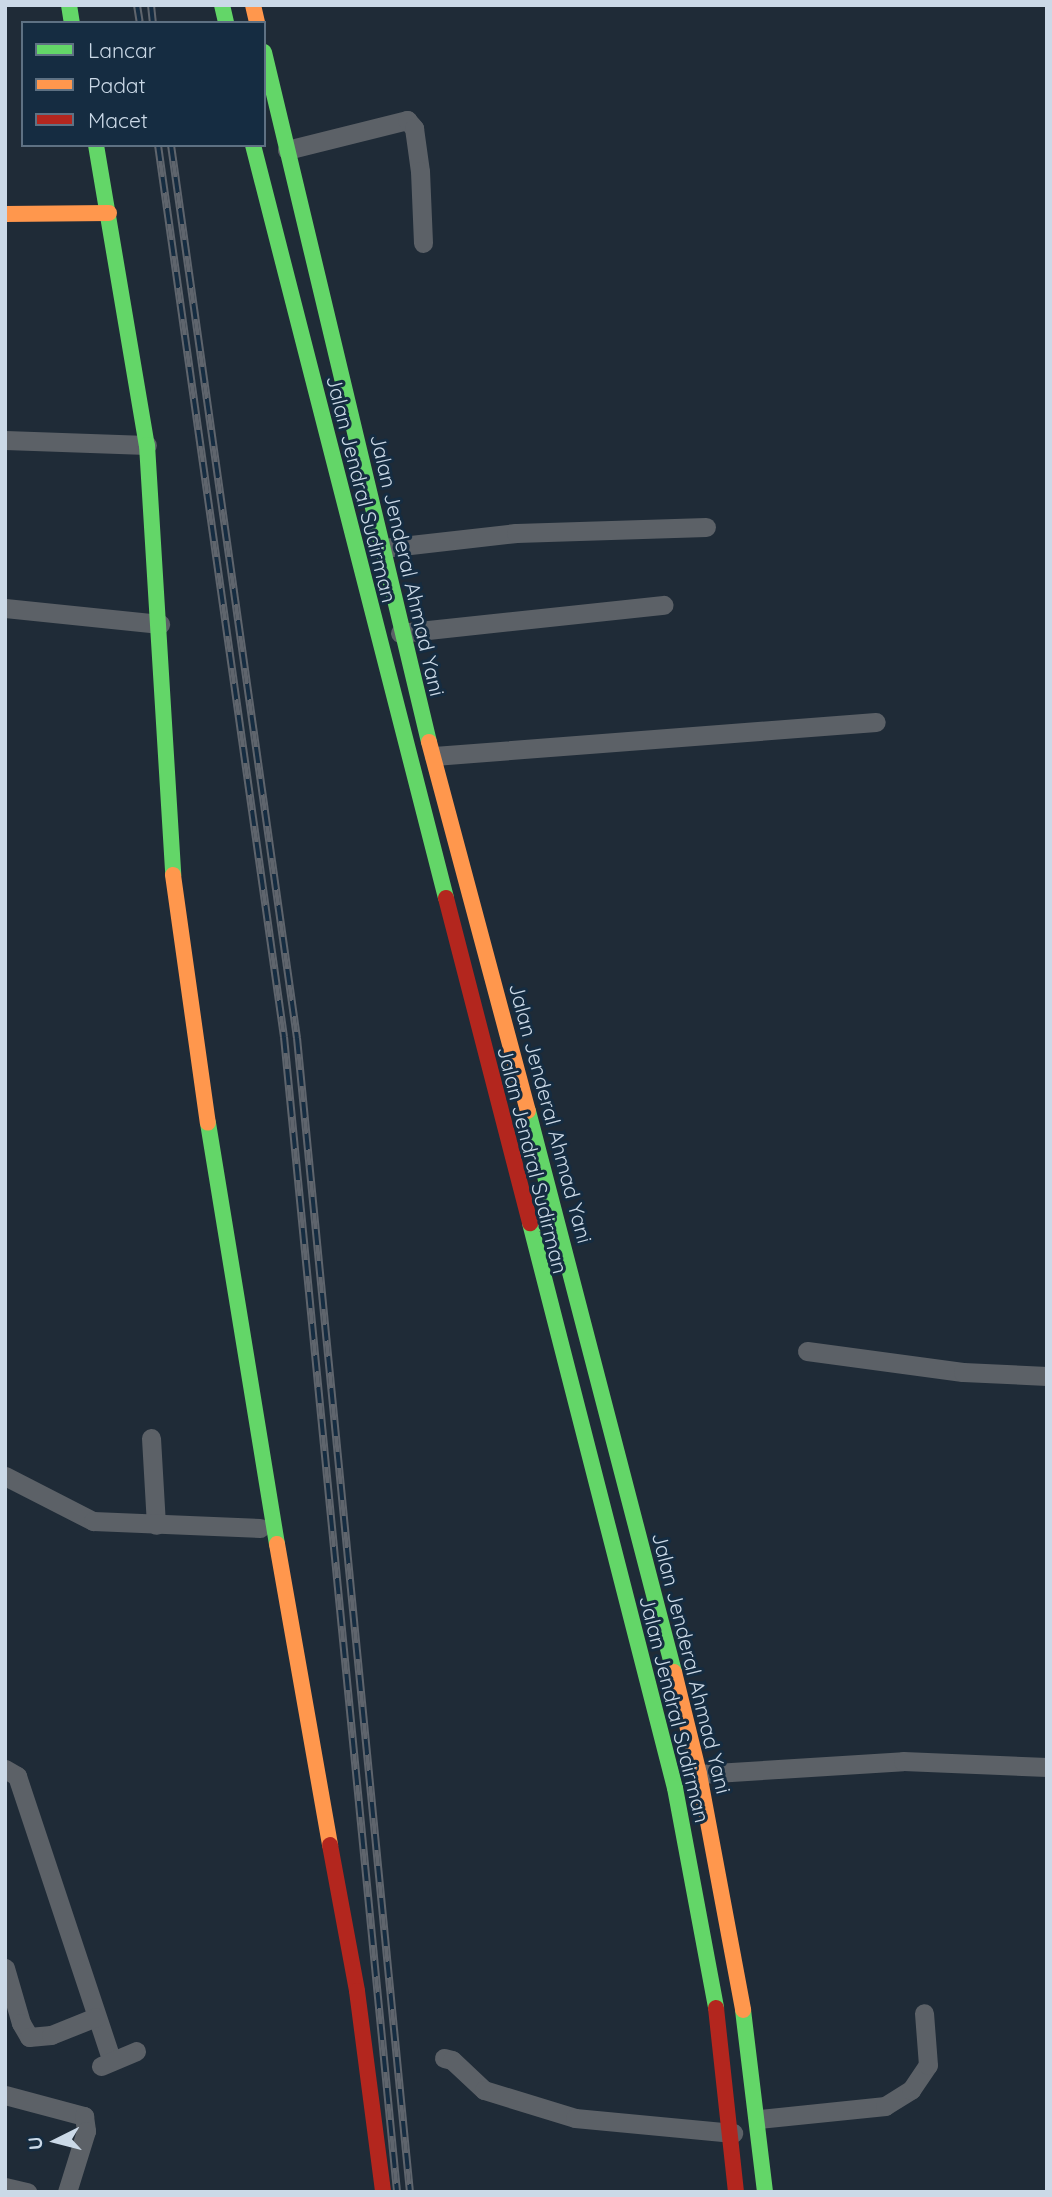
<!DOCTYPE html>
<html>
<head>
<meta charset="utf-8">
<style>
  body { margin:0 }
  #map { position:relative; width:1052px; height:2197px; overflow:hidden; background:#1f2b37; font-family:Quicksand,sans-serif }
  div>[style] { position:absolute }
  .street>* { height:19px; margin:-9.5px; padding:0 9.5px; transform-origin:9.5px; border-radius:9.5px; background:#5c6167 }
  .fast>* { height:16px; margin:-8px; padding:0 8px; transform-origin:8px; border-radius:8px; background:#63d668 }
  .slow>* { height:16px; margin:-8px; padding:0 8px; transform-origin:8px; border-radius:8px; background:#ff974d }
  .jam>* { height:16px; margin:-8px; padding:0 8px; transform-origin:8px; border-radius:8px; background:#b3261e }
  .rail>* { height:8px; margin-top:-4px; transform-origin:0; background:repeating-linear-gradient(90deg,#152c41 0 16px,#5f656d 0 32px); box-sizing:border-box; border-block:2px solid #5f656d }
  span { translate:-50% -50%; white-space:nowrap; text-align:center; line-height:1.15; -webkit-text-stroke:6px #152c41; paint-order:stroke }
  .street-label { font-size:21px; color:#cbd9e7 }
  .frame { position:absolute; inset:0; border:7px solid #cbd9e7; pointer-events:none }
  .legend { position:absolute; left:21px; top:21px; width:245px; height:126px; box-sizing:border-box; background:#152c41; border:2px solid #5e7183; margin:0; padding:9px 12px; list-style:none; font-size:21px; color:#cbd9e7 }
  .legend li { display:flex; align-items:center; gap:14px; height:35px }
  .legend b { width:35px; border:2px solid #5e7183 }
  .north { position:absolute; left:21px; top:2106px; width:70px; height:70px; -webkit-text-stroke:5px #152c41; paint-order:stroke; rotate:264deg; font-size:19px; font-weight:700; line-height:28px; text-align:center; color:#cbd9e7 }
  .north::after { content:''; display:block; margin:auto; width:24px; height:32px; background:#cbd9e7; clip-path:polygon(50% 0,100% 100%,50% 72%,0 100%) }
</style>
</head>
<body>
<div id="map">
  <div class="street">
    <div style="left:287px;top:150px;width:124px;rotate:-14deg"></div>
    <div style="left:407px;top:120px;width:11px;rotate:49deg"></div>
    <div style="left:414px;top:128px;width:43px;rotate:82.1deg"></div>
    <div style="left:420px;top:171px;width:72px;rotate:87.6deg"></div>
    <div style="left:5px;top:440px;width:142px;rotate:2deg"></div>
    <div style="left:384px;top:548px;width:133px;rotate:-6.5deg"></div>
    <div style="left:516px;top:533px;width:190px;rotate:-1.8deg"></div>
    <div style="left:5px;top:608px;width:156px;rotate:5.9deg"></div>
    <div style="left:400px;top:633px;width:265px;rotate:-6.1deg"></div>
    <div style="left:434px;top:756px;width:443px;rotate:-4.4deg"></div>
    <div style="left:807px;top:1351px;width:157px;rotate:7.7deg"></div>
    <div style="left:963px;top:1372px;width:84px;rotate:2.7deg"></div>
    <div style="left:151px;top:1438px;width:87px;rotate:86.7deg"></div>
    <div style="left:5px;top:1476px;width:99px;rotate:27.1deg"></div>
    <div style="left:93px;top:1521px;width:167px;rotate:2.4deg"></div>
    <div style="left:5px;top:1769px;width:14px;rotate:30deg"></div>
    <div style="left:17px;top:1776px;width:300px;rotate:71.6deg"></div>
    <div style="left:699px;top:1774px;width:204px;rotate:-3.6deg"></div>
    <div style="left:903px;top:1761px;width:144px;rotate:2.4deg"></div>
    <div style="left:5px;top:1968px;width:57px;rotate:73.8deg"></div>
    <div style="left:21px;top:2023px;width:16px;rotate:60deg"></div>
    <div style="left:29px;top:2037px;width:22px;rotate:-5deg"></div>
    <div style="left:51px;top:2035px;width:48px;rotate:-21.8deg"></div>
    <div style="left:444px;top:2058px;width:8px;rotate:14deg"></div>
    <div style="left:452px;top:2060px;width:44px;rotate:43.2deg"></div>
    <div style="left:484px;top:2090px;width:95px;rotate:17.1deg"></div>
    <div style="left:575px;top:2118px;width:159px;rotate:5.4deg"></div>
    <div style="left:101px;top:2066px;width:38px;rotate:-23deg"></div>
    <div style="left:5px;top:2095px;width:82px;rotate:14.9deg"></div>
    <div style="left:84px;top:2116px;width:15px;rotate:82deg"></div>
    <div style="left:86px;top:2131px;width:64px;rotate:107.3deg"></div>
    <div style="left:759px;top:2119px;width:127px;rotate:-5.9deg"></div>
    <div style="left:885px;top:2106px;width:31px;rotate:-32deg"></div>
    <div style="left:911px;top:2090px;width:30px;rotate:-56deg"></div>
    <div style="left:928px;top:2065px;width:52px;rotate:-94.4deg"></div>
    <div style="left:5px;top:2187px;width:23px;rotate:13deg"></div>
  </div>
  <div class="fast">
    <div style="left:69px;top:5px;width:18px;rotate:81deg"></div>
    <div style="left:222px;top:5px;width:18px;rotate:77deg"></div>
    <div style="left:264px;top:52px;width:709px;rotate:76.55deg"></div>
    <div style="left:96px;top:145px;width:304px;rotate:80.4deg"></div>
    <div style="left:147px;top:445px;width:431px;rotate:86.5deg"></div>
    <div style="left:253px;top:145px;width:777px;rotate:75.62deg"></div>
    <div style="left:528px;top:1111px;width:580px;rotate:75.41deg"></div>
    <div style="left:208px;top:1123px;width:427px;rotate:80.7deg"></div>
    <div style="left:530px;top:1223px;width:583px;rotate:75.61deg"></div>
    <div style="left:675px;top:1788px;width:224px;rotate:79.4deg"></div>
    <div style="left:743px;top:2010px;width:183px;rotate:83.1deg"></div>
  </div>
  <div class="slow">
    <div style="left:253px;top:5px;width:18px;rotate:77deg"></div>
    <div style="left:5px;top:214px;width:104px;rotate:-0.6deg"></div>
    <div style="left:429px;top:742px;width:382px;rotate:75deg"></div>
    <div style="left:173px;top:875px;width:250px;rotate:82deg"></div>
    <div style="left:277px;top:1544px;width:306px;rotate:80deg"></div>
    <div style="left:674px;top:1672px;width:105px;rotate:76.2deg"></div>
    <div style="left:699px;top:1774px;width:240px;rotate:79.4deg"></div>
  </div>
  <div class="jam">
    <div style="left:446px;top:898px;width:336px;rotate:75.5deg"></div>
    <div style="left:330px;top:1845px;width:148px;rotate:79.5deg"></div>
    <div style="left:357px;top:1991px;width:203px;rotate:82.6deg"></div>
    <div style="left:716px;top:2008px;width:185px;rotate:83.8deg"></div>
  </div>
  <div class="rail">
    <div style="left:137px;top:5px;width:18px;rotate:81deg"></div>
    <div style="left:151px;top:5px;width:18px;rotate:84deg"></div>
    <div style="left:158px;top:145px;width:901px;rotate:81.96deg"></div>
    <div style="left:284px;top:1037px;width:1161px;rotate:84.41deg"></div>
    <div style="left:171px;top:145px;width:902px;rotate:81.97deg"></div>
    <div style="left:297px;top:1038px;width:1160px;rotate:84.41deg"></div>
  </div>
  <div class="street-label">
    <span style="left:362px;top:489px;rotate:76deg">Jalan Jendral Sudirman</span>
    <span style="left:408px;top:565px;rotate:77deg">Jalan Jenderal Ahmad Yani</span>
    <span style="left:551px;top:1113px;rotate:75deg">Jalan Jenderal Ahmad Yani</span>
    <span style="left:533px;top:1160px;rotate:76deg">Jalan Jendral Sudirman</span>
    <span style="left:692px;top:1663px;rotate:76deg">Jalan Jenderal Ahmad Yani</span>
    <span style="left:675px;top:1709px;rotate:76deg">Jalan Jendral Sudirman</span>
  </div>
  <div class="frame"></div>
  <ul class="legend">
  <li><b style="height:9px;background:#63d668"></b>Lancar</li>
  <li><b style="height:9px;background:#ff974d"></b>Padat</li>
  <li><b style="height:9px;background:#b3261e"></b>Macet</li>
  </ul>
  <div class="north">U</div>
</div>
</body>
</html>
